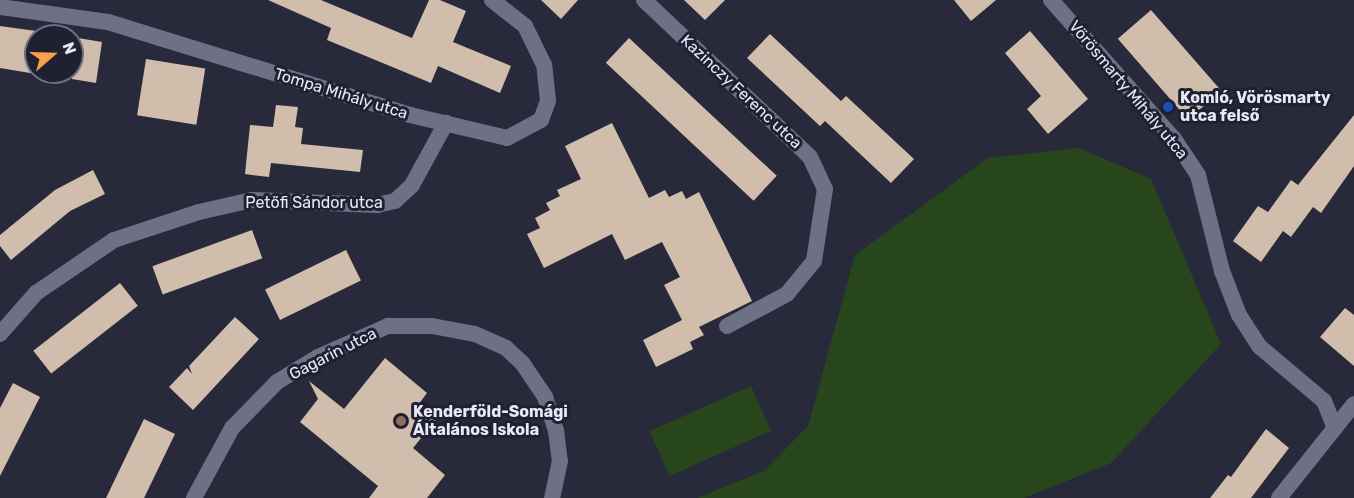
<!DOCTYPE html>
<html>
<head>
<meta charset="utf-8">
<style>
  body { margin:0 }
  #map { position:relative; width:1354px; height:498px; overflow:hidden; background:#282a3b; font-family:Rubik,sans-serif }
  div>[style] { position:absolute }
  .green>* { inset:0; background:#27461b; transform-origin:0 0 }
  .building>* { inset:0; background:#d0bdac; transform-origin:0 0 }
  .minor>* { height:16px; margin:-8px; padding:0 8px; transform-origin:8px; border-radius:8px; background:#6e7085 }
  .dots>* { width:16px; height:16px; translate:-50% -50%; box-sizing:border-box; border:3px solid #1f2031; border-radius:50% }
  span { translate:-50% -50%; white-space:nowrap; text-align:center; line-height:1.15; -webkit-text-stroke:6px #1f2031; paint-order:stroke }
  .street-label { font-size:16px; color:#e8e9f5 }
  .poi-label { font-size:16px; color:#e8e9f5; font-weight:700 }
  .left { translate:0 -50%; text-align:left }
  .north { position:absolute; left:24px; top:24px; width:60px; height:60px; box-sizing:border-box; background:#1f2031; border:2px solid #6f707f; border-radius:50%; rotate:70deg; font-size:16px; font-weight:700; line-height:24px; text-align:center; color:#e8e9f5 }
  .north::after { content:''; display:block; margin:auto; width:21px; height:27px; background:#f8a04b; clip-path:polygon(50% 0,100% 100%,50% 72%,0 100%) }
</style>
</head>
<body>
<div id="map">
  <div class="green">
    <div style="clip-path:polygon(1079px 148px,1151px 179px,1221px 344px,1111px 463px,1024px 498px,697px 498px,764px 471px,808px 426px,855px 255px,988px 158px)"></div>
    <div style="left:751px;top:386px;width:49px;height:111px;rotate:66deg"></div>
  </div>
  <div class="building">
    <div style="clip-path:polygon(268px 0,321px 0,412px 38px,429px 0,440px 0,466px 11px,453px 42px,511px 66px,500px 93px,438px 66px,431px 83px,327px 40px,331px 28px)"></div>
    <div style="clip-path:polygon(541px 0,578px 0,561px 19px)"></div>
    <div style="clip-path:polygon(684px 0,725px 0,705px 20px)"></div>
    <div style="clip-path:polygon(954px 0,996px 0,971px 21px)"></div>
    <div style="left:1151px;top:10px;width:107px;height:44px;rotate:49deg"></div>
    <div style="clip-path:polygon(0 26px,36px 31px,36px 74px,0 68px)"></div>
    <div style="clip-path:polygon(1030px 31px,1088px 99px,1048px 134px,1027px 109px,1041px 96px,1005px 53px)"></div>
    <div style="clip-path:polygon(770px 34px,841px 101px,846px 96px,914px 159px,891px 183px,825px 121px,820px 126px,747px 58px)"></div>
    <div style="clip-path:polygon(72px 37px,102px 42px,96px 83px,72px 79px)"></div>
    <div style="left:629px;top:38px;width:202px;height:34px;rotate:43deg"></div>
    <div style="left:146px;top:59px;width:60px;height:57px;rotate:9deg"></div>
    <div style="clip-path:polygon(276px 105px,298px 107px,295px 127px,303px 128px,301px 144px,363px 150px,360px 172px,271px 163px,269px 177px,245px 174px,250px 125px,273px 127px)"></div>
    <div style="clip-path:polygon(1354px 115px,1354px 166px,1321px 213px,1313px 207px,1291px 237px,1283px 231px,1261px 262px,1233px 241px,1258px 206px,1268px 212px,1291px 180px,1298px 185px)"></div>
    <div style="clip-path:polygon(612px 123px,649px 198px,665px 190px,669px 197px,682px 191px,686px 199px,699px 192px,752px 301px,699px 327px,704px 335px,690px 342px,693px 349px,656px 367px,643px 340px,682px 320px,664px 285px,680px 277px,662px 242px,625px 260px,612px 234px,544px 268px,527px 234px,540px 228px,535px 218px,550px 210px,546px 203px,560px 196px,557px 190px,581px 179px,565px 146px)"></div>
    <div style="clip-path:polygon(93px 170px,105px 194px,70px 211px,11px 260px,0 246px,0 235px,55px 190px)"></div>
    <div style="left:252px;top:230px;width:30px;height:106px;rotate:70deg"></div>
    <div style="left:346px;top:250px;width:34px;height:90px;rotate:64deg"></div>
    <div style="left:120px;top:283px;width:29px;height:110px;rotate:52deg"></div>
    <div style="clip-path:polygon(1345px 308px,1354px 315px,1354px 366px,1320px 337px)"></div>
    <div style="clip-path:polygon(235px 317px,259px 339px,193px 410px,169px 387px,187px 368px,192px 374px,189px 366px)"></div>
    <div style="clip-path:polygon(385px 358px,427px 393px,418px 405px,436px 420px,413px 448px,445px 475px,427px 498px,369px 498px,378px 486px,300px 422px,318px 399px,309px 381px,344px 409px)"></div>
    <div style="clip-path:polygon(13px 383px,40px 397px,0 476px,0 408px)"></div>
    <div style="clip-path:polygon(144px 419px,175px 434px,144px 498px,106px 498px)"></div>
    <div style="clip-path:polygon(1266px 429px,1289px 448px,1251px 498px,1210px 498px,1228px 475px,1231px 477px)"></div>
  </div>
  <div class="minor">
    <div style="left:644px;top:0;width:228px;rotate:43.4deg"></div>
    <div style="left:810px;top:157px;width:35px;rotate:65deg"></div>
    <div style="left:825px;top:189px;width:73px;rotate:98.7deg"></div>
    <div style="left:814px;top:261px;width:43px;rotate:129.3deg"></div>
    <div style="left:787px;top:294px;width:68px;rotate:151.9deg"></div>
    <div style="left:1051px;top:0;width:186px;rotate:48.5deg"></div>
    <div style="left:1174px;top:139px;width:43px;rotate:56.3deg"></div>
    <div style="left:1198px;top:175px;width:99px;rotate:76deg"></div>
    <div style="left:1222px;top:271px;width:47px;rotate:68.9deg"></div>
    <div style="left:1239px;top:315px;width:38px;rotate:57deg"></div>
    <div style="left:1260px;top:347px;width:84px;rotate:40.2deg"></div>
    <div style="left:1324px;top:401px;width:29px;rotate:68deg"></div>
    <div style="left:0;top:7px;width:109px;rotate:7.9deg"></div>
    <div style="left:108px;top:22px;width:316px;rotate:17.1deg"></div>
    <div style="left:410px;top:115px;width:100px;rotate:13.3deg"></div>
    <div style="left:507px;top:138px;width:38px;rotate:-28deg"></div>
    <div style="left:541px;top:120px;width:20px;rotate:-70deg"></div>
    <div style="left:548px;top:101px;width:36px;rotate:-96deg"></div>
    <div style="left:544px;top:65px;width:43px;rotate:-116deg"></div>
    <div style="left:525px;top:26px;width:42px;rotate:-141.8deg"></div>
    <div style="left:0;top:334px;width:55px;rotate:-48.7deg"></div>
    <div style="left:36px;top:293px;width:94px;rotate:-34.2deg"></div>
    <div style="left:114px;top:240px;width:89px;rotate:-18.2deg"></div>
    <div style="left:199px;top:212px;width:54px;rotate:-12.8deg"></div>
    <div style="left:252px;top:200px;width:125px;rotate:2.3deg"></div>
    <div style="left:377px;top:205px;width:18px;rotate:-13deg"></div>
    <div style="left:395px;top:201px;width:23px;rotate:-43deg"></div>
    <div style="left:412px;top:185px;width:71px;rotate:-61.3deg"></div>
    <div style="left:194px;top:498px;width:80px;rotate:-61.5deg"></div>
    <div style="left:232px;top:428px;width:64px;rotate:-45.6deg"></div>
    <div style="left:277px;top:382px;width:48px;rotate:-31.4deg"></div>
    <div style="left:318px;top:357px;width:77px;rotate:-23.9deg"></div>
    <div style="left:388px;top:326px;width:44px"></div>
    <div style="left:432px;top:326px;width:44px;rotate:10.5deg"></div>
    <div style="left:475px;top:334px;width:34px;rotate:24deg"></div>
    <div style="left:506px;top:348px;width:23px;rotate:43deg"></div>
    <div style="left:523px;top:364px;width:40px;rotate:56deg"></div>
    <div style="left:545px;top:397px;width:35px;rotate:72deg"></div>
    <div style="left:556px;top:430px;width:31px;rotate:83deg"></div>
    <div style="left:560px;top:461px;width:38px;rotate:102deg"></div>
    <div style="left:1279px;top:498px;width:120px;rotate:-51.4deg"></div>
  </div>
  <div class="dots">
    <div style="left:1168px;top:107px;background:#1a4fb4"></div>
    <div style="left:401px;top:421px;background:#8d6e63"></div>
  </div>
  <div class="street-label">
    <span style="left:1128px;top:90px;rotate:50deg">Vörösmarty Mihály utca</span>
    <span style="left:741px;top:92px;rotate:43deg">Kazinczy Ferenc utca</span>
    <span style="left:341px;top:94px;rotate:17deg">Tompa Mihály utca</span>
    <span style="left:314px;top:203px">Petőfi Sándor utca</span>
    <span style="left:333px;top:354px;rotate:-27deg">Gagarin utca</span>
  </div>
  <div class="poi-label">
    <span class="left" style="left:1180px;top:107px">Komló, Vörösmarty<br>utca felső</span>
    <span class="left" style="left:413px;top:421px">Kenderföld-Somági<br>Általános Iskola</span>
  </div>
  <div class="north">N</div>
</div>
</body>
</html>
